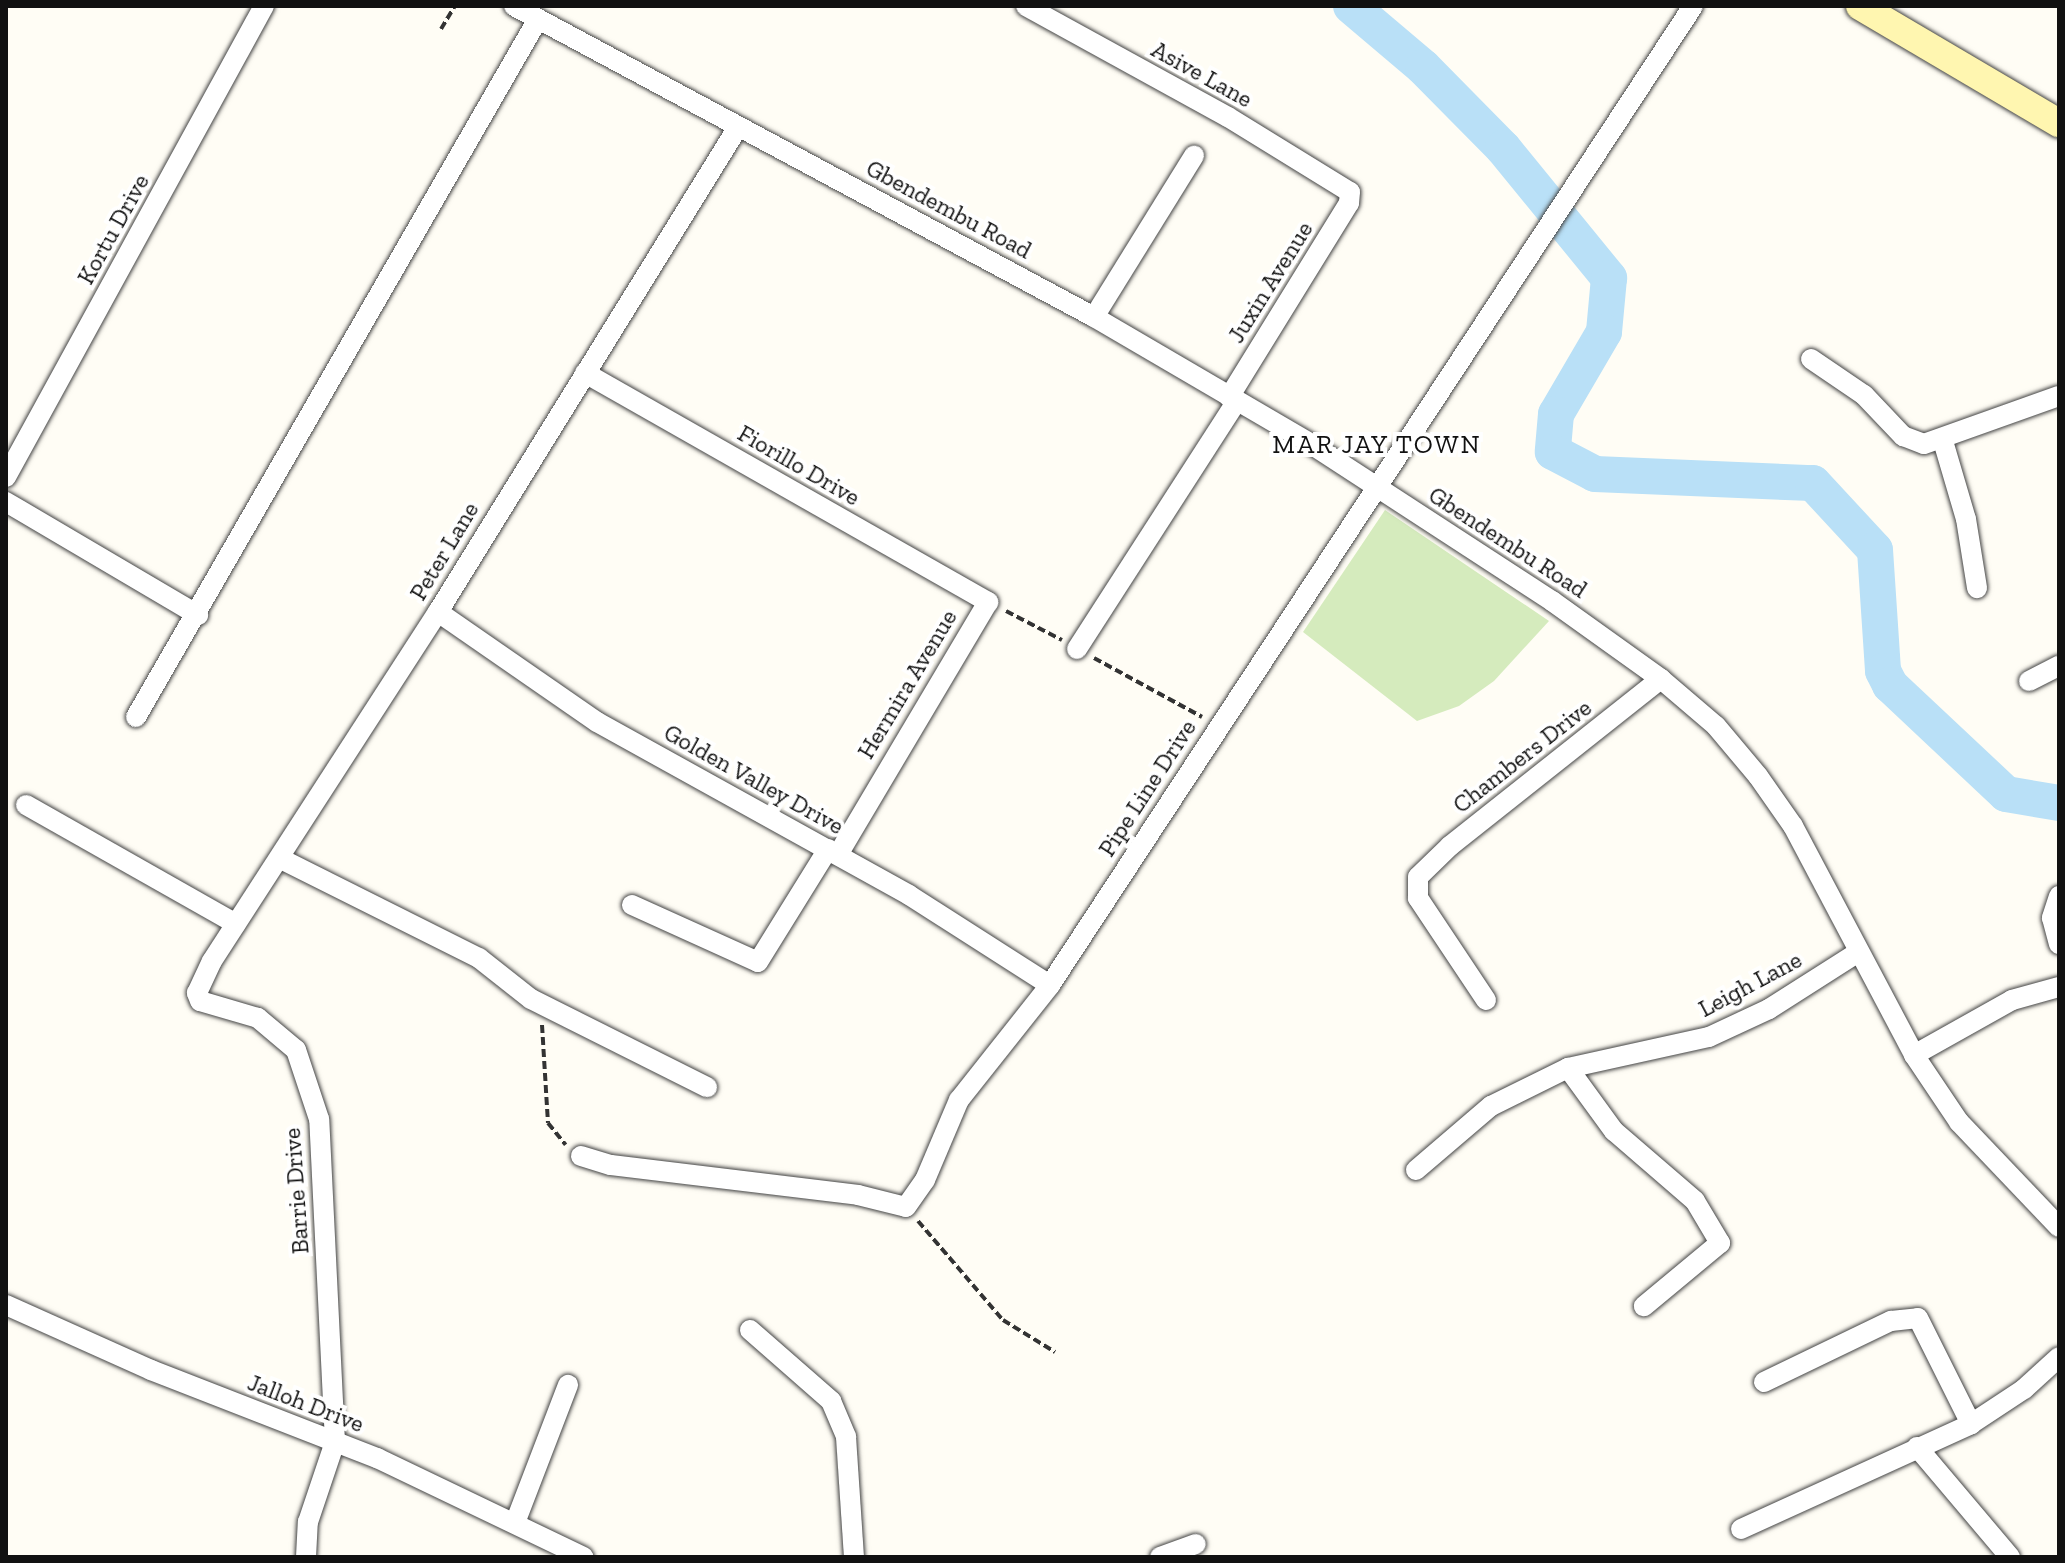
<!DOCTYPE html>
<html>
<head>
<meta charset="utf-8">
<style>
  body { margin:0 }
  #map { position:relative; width:2065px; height:1563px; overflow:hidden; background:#fffdf5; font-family:"Zilla Slab",serif }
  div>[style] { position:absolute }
  .green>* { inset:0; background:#d5ebbd }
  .river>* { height:36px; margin:-18px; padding:0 18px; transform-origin:18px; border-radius:18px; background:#b9e0f7 }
  .path>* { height:4px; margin-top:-2px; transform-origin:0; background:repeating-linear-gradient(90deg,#333 0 8px,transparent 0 12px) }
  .roads { filter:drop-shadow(0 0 2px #444) drop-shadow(0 0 2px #444) }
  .street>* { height:20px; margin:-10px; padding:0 10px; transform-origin:10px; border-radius:10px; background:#fff }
  .secondary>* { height:28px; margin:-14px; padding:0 14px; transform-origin:14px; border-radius:14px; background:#fff6b0 }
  span { translate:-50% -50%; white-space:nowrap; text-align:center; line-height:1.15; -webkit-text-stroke:8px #fff; paint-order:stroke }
  .street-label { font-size:24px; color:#111 }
  .neighbourhood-label { font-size:26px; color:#111; letter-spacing:2px }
  .frame { position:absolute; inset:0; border:8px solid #111; pointer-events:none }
</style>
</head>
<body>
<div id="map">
  <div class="green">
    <div style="clip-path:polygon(1385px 510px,1549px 621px,1494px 681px,1459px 706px,1417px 721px,1303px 632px)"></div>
  </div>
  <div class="river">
    <div style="left:1351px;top:6px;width:94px;rotate:40.3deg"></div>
    <div style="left:1423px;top:67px;width:114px;rotate:45.4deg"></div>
    <div style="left:1503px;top:148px;width:168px;rotate:50.8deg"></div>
    <div style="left:1609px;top:278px;width:54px;rotate:95.3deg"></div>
    <div style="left:1604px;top:332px;width:95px;rotate:120.3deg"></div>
    <div style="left:1556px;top:414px;width:38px;rotate:95deg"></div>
    <div style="left:1553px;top:452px;width:47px;rotate:27.6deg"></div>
    <div style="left:1595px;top:474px;width:218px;rotate:2.4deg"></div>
    <div style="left:1813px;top:483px;width:91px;rotate:47.2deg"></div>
    <div style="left:1875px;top:550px;width:121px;rotate:86.2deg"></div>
    <div style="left:1883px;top:671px;width:16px;rotate:63deg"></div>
    <div style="left:1890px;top:685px;width:159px;rotate:43.2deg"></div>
    <div style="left:2006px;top:794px;width:54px;rotate:9.6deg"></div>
  </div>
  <div class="path">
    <div style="left:441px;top:29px;width:27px;rotate:-59deg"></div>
    <div style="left:1006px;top:611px;width:63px;rotate:27.4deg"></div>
    <div style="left:1094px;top:658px;width:123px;rotate:28.6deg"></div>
    <div style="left:542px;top:1025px;width:98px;rotate:86.5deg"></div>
    <div style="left:548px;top:1123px;width:28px;rotate:51deg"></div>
    <div style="left:918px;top:1221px;width:130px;rotate:49.4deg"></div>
    <div style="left:1003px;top:1320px;width:61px;rotate:31.6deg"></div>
  </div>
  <div class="roads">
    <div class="street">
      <div style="left:514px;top:6px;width:658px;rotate:28.2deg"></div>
      <div style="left:1094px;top:317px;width:251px;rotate:30.3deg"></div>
      <div style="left:1311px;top:444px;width:288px;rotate:33.1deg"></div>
      <div style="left:1552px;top:601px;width:134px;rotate:35.6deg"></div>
      <div style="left:1661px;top:679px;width:72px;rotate:40.5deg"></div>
      <div style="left:1716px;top:726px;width:65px;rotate:50deg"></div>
      <div style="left:1758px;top:776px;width:61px;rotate:55deg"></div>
      <div style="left:1793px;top:826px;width:259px;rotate:62.1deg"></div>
      <div style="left:1914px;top:1055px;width:81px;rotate:56.1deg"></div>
      <div style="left:1959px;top:1122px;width:145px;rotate:46.4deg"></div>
      <div style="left:1026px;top:6px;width:230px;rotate:28.8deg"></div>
      <div style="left:1228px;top:117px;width:143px;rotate:31.6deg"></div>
      <div style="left:1350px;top:192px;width:11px;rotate:95deg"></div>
      <div style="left:1349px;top:203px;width:228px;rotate:121.7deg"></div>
      <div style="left:1094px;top:317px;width:190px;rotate:-58.2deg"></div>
      <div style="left:1811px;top:359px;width:64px;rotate:34.2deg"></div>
      <div style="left:1864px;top:395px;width:57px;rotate:46.4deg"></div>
      <div style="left:1903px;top:436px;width:22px;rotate:21deg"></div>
      <div style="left:1924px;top:444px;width:143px;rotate:-19.6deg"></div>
      <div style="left:585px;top:373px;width:464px;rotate:29.6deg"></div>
      <div style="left:988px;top:602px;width:294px;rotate:120.7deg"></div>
      <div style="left:1943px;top:441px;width:81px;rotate:73.6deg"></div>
      <div style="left:1966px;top:519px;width:70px;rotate:80.9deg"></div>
      <div style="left:6px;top:477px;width:537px;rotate:-61.29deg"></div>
      <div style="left:6px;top:502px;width:223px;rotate:30.5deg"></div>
      <div style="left:438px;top:612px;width:193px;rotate:34.7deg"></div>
      <div style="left:597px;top:722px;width:357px;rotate:29deg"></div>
      <div style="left:909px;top:895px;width:167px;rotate:32.6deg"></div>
      <div style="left:1077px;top:649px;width:295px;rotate:-57.2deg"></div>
      <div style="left:2029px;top:681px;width:34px;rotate:-27deg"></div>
      <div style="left:136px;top:717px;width:805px;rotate:-60.06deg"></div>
      <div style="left:26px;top:805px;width:241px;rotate:29.5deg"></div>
      <div style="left:281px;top:859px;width:221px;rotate:26.6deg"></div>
      <div style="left:479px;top:958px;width:66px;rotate:38.3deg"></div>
      <div style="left:531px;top:999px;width:197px;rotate:26.6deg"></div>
      <div style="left:2059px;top:896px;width:23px;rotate:108deg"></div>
      <div style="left:2052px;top:918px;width:27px;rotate:75deg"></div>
      <div style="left:632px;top:905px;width:138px;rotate:24.3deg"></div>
      <div style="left:758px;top:962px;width:133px;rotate:-58.2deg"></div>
      <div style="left:1486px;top:1000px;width:123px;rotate:-123.7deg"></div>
      <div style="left:1418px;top:898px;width:21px;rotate:-90deg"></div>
      <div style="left:1418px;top:877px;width:45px;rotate:-44.1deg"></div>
      <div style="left:1450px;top:846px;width:269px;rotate:-38.4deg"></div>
      <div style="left:1914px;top:1055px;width:112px;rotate:-29.3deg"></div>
      <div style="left:2012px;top:1000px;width:49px;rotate:-15.5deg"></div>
      <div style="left:1568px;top:1068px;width:78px;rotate:53.9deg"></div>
      <div style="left:1614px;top:1131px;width:107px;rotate:40.8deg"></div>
      <div style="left:1695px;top:1201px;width:49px;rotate:59.2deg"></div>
      <div style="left:1720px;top:1243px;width:99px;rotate:140.3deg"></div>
      <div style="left:581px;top:1156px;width:31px;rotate:17deg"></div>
      <div style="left:611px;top:1165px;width:249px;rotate:6.9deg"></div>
      <div style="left:858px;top:1195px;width:49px;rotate:14deg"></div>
      <div style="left:906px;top:1207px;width:33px;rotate:-55deg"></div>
      <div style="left:925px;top:1180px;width:87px;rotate:-67deg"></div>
      <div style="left:959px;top:1100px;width:147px;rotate:-51.6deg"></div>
      <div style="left:1050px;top:985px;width:1171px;rotate:-56.7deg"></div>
      <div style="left:1416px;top:1170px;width:99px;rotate:-40.5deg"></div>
      <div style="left:1491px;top:1106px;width:86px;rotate:-26.3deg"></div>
      <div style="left:1568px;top:1068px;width:144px;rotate:-12.4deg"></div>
      <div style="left:1709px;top:1037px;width:66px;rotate:-25deg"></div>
      <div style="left:1769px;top:1009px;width:104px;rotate:-32.5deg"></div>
      <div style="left:6px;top:1305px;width:159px;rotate:24.1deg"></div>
      <div style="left:151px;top:1370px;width:243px;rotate:21.3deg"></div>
      <div style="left:377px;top:1458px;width:229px;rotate:25.6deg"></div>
      <div style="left:750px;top:1330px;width:108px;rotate:41.2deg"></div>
      <div style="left:831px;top:1401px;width:39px;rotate:67deg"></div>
      <div style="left:846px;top:1437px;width:120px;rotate:86.2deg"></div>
      <div style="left:1764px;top:1382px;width:141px;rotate:-25.7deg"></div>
      <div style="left:1891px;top:1321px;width:27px;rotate:-6deg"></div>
      <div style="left:1918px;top:1318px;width:119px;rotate:63.4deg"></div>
      <div style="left:1917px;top:1447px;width:144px;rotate:49.8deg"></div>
      <div style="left:515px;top:1523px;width:148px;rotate:-69deg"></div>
      <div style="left:1741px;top:1529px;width:253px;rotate:-24.5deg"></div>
      <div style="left:1971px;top:1424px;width:64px;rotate:-33.4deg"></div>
      <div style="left:2024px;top:1389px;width:47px;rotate:-42.4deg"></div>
      <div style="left:306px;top:1557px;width:35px;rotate:-87deg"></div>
      <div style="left:308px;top:1522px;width:84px;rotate:-71.4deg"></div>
      <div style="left:335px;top:1442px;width:323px;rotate:-92.8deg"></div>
      <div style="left:319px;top:1119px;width:73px;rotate:-108.4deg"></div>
      <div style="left:296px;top:1050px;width:50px;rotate:-139.9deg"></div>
      <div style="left:258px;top:1018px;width:60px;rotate:-163.7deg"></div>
      <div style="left:200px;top:1001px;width:9px;rotate:-111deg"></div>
      <div style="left:197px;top:993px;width:35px;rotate:-65deg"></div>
      <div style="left:212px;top:961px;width:416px;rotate:-57.1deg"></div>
      <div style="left:438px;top:612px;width:570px;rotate:-58.26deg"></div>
      <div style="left:1160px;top:1557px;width:38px;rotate:-20deg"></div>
    </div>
    <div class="secondary">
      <div style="left:1860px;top:6px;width:231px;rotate:30.5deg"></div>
    </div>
  </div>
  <div class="street-label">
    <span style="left:1202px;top:74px;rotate:29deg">Asive Lane</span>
    <span style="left:949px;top:209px;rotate:28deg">Gbendembu Road</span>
    <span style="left:113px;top:229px;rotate:-61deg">Kortu Drive</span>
    <span style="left:1270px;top:282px;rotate:-58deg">Juxin Avenue</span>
    <span style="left:799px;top:465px;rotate:30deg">Fiorillo Drive</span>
    <span style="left:1508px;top:542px;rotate:33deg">Gbendembu Road</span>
    <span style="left:444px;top:551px;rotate:-59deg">Peter Lane</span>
    <span style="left:907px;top:684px;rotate:-59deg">Hermira Avenue</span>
    <span style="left:1522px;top:756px;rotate:-38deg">Chambers Drive</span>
    <span style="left:754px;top:779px;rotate:29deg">Golden Valley Drive</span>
    <span style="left:1147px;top:788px;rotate:-57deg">Pipe Line Drive</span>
    <span style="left:1750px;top:984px;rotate:-28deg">Leigh Lane</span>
    <span style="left:296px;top:1191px;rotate:-94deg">Barrie Drive</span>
    <span style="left:306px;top:1403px;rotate:21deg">Jalloh Drive</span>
  </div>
  <div class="neighbourhood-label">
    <span style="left:1377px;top:445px">MAR JAY TOWN</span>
  </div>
  <div class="frame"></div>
</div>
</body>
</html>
